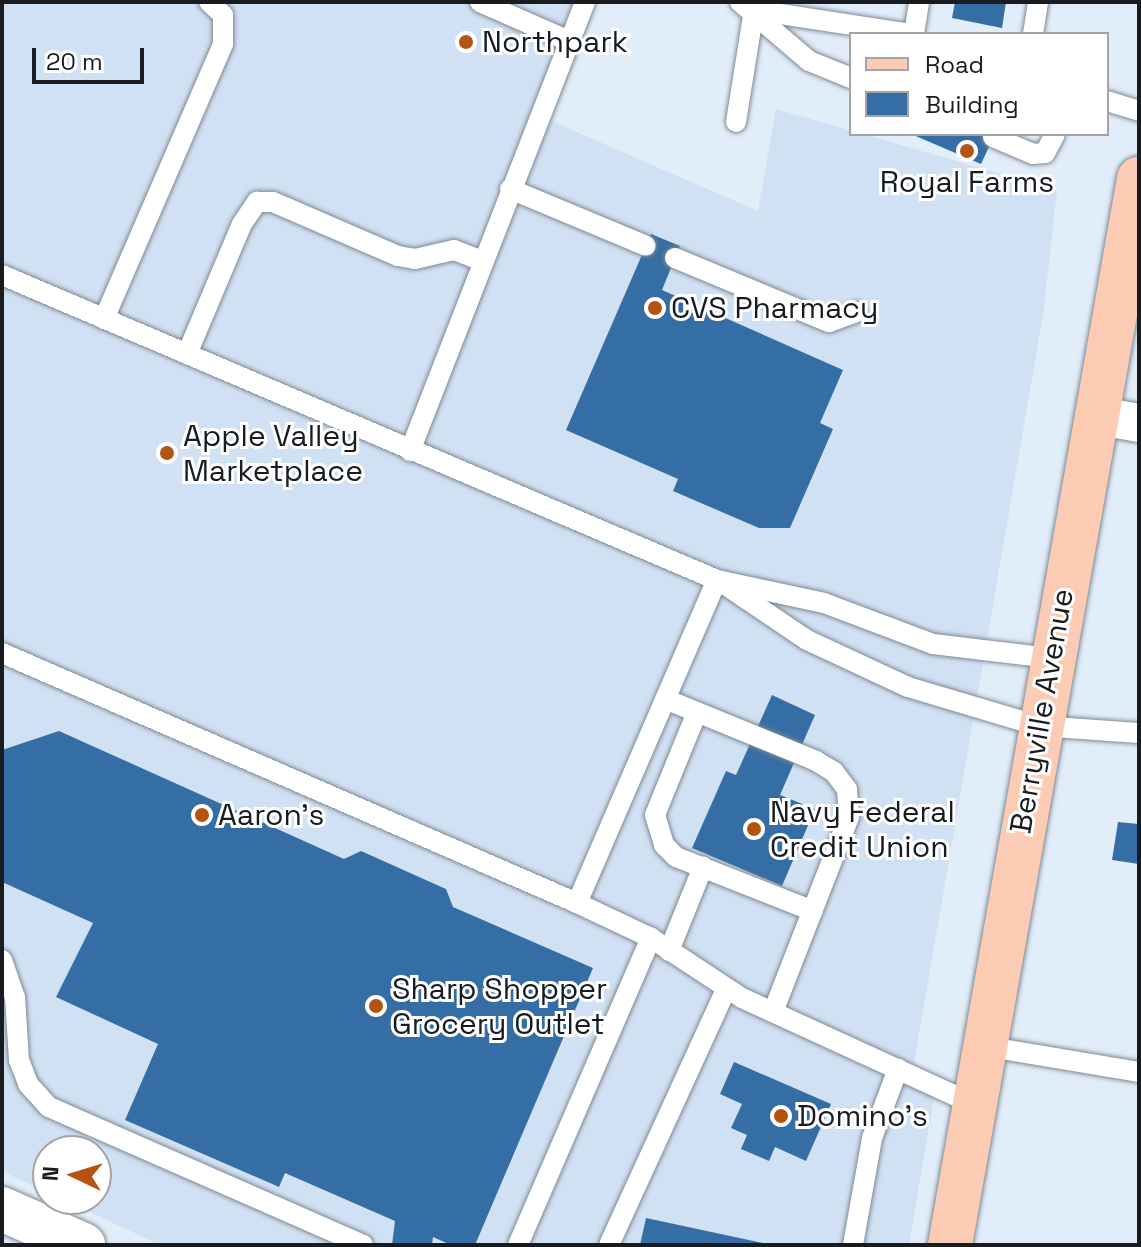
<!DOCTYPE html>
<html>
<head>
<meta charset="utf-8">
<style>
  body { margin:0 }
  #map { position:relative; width:1141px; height:1247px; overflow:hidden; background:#e1edf9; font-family:"Space Grotesk",sans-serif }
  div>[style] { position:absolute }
  .built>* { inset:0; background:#d0e1f3 }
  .building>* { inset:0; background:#356ea4 }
  .roads { filter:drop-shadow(0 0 2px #7e8994) drop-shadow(0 0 2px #7e8994) }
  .lane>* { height:20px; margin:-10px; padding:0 10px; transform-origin:10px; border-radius:10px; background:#fff }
  .street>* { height:38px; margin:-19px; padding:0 19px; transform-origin:19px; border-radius:19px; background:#fff }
  .secondary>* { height:44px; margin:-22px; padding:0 22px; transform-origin:22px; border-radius:22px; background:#fff }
  .primary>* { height:44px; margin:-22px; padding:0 22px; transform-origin:22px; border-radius:22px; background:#fbccb3 }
  .dots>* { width:22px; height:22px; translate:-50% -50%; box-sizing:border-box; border:4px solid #fff; border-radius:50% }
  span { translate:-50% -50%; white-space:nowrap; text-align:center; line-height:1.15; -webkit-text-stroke:6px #fff; paint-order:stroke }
  .poi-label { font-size:30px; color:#181c20 }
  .left { translate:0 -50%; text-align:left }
  .street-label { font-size:30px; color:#181c20 }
  .frame { position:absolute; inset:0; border:4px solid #181c20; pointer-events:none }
  .legend { position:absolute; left:849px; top:32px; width:260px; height:104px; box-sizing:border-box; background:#fff; border:2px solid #a3a4a6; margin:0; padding:10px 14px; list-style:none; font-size:24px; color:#181c20 }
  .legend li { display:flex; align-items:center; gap:16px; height:40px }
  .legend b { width:40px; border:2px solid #a3a4a6 }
  .north { position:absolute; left:32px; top:1135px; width:80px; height:80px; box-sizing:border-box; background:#fff; border:2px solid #a3a4a6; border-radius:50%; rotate:274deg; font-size:22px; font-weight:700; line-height:32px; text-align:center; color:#181c20 }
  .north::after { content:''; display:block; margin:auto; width:28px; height:36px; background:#b45410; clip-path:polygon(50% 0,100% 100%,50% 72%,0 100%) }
  .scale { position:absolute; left:32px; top:48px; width:112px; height:36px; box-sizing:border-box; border:4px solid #181c20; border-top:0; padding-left:10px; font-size:24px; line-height:28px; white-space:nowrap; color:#181c20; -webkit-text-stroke:6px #fff; paint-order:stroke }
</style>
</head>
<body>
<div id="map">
  <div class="built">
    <div style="clip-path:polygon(2px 2px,585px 2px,540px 116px,758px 211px,776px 109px,1057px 190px,1044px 309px,912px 1075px,936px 1086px,909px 1245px,160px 1245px,62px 1199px,96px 1199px,96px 1151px,48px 1151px,48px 1193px,2px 1171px)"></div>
  </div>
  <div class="building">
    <div style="clip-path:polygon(955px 2px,1006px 2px,1002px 28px,952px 18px)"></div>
    <div style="clip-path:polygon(911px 134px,995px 134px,981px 164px)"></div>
    <div style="clip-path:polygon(651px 234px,680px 246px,662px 290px,843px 370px,820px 423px,833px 429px,790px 528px,759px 528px,673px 491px,678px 479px,566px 430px)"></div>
    <div style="clip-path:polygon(772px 695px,815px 715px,780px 795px,815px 809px,782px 886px,692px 848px,726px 771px,736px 775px)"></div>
    <div style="clip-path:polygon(59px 731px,344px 859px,361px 851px,446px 889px,453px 907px,593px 968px,475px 1245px,451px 1245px,433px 1237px,432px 1245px,392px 1245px,395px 1221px,285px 1173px,279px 1187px,125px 1120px,158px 1044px,56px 997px,93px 923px,2px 882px,2px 750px)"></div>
    <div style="clip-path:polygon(1118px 822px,1139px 824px,1139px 864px,1112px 860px)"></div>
    <div style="clip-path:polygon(734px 1062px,831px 1104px,806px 1161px,775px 1147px,769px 1161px,741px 1149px,747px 1135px,731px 1128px,742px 1104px,720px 1094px)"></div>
    <div style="clip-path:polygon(646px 1218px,767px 1244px,767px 1245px,640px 1245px)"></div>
  </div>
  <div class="roads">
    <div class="lane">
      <div style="left:480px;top:2px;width:97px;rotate:23.7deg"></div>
      <div style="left:740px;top:2px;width:91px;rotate:40.5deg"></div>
      <div style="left:809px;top:61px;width:45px;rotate:22deg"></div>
      <div style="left:754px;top:10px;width:158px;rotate:8.7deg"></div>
      <div style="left:914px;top:34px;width:32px;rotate:-81deg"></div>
      <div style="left:1033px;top:34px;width:32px;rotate:-81deg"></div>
      <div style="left:1107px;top:101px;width:34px;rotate:17deg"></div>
      <div style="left:736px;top:122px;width:113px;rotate:-80.9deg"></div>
      <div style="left:993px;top:137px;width:43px;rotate:23deg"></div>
      <div style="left:1033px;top:154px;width:12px;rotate:-5deg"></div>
      <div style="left:1045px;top:153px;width:21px;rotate:-62deg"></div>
      <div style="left:510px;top:189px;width:147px;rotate:22.7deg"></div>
      <div style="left:675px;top:258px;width:167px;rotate:22.6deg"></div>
      <div style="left:829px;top:322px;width:29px;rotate:-20deg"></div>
      <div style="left:2px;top:275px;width:777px;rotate:23.1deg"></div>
      <div style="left:717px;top:580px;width:109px;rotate:12.1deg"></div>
      <div style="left:824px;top:603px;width:116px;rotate:20.6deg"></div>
      <div style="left:933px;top:644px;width:118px;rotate:6.8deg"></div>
      <div style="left:104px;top:319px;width:300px;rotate:-66.6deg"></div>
      <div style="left:223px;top:44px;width:29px;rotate:-90deg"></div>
      <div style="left:223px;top:15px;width:19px;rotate:-137deg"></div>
      <div style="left:187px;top:354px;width:141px;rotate:-67.1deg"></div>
      <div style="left:242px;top:224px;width:27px;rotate:-56deg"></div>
      <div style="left:257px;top:202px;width:16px"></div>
      <div style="left:273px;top:202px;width:136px;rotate:23.4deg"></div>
      <div style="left:398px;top:256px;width:17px;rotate:10deg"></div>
      <div style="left:415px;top:259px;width:40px;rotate:-13deg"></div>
      <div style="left:454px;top:250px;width:31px;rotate:21deg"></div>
      <div style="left:410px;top:451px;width:482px;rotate:-68.7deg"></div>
      <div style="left:724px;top:584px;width:100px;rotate:34deg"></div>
      <div style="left:807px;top:640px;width:111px;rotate:25deg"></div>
      <div style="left:908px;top:687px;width:137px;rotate:16.6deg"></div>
      <div style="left:1039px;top:726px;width:100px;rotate:4deg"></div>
      <div style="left:2px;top:653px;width:627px;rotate:23.5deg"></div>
      <div style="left:577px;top:903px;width:82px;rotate:25.3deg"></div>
      <div style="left:651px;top:938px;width:109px;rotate:33.4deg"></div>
      <div style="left:742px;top:998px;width:255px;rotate:24.6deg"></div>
      <div style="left:665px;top:699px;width:163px;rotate:22.3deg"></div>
      <div style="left:816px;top:761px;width:21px;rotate:31deg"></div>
      <div style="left:834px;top:772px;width:21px;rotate:53deg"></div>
      <div style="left:847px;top:789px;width:28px;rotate:86deg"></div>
      <div style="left:849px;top:817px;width:209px;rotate:111.3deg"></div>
      <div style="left:697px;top:712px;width:111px;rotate:112.2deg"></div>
      <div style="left:655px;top:815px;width:31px;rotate:73deg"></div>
      <div style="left:664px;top:845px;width:17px;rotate:45deg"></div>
      <div style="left:676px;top:857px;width:147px;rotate:21.5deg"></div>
      <div style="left:577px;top:903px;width:352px;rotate:-66.6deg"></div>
      <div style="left:669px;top:951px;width:91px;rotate:-68deg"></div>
      <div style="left:2px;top:960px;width:39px;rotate:71deg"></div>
      <div style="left:15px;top:997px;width:63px;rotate:86.4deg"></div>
      <div style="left:19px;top:1060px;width:26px;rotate:69deg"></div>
      <div style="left:28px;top:1084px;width:31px;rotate:48deg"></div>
      <div style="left:49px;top:1107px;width:343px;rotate:23.7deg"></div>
      <div style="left:984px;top:1046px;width:157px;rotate:9.5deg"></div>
      <div style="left:518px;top:1245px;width:335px;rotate:-66.6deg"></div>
      <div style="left:609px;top:1245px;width:281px;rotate:-65.4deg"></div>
      <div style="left:853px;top:1245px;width:109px;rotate:-79.9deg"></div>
      <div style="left:872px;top:1138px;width:74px;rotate:-69.4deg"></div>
    </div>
    <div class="street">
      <div style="left:1094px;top:415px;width:46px;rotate:10.1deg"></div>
    </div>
    <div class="secondary">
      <div style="left:2px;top:1209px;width:89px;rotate:24deg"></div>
    </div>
    <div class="primary">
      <div style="left:950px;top:1245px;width:1083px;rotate:-79.95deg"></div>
    </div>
  </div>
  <div class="dots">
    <div style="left:466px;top:42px;background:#b45410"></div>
    <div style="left:967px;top:151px;background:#b45410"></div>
    <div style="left:655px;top:308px;background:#b45410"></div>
    <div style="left:167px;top:453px;background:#b45410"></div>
    <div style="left:202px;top:815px;background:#b45410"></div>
    <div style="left:754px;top:829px;background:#b45410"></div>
    <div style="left:376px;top:1006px;background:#b45410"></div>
    <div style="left:781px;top:1116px;background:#b45410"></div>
  </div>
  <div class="poi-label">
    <span class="left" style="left:482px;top:42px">Northpark</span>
    <span style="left:967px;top:182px">Royal Farms</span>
    <span class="left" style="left:671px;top:308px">CVS Pharmacy</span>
    <span class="left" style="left:183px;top:453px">Apple Valley<br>Marketplace</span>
    <span class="left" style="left:770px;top:829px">Navy Federal<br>Credit Union</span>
    <span class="left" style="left:218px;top:815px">Aaron's</span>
    <span class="left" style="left:392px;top:1006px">Sharp Shopper<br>Grocery Outlet</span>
    <span class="left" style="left:797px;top:1116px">Domino's</span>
  </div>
  <div class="street-label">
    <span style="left:1042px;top:711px;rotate:-80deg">Berryville Avenue</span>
  </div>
  <div class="frame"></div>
  <ul class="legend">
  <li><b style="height:10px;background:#fbccb3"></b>Road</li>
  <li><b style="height:22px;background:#356ea4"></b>Building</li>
  </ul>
  <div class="north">N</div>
  <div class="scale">20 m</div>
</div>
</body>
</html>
